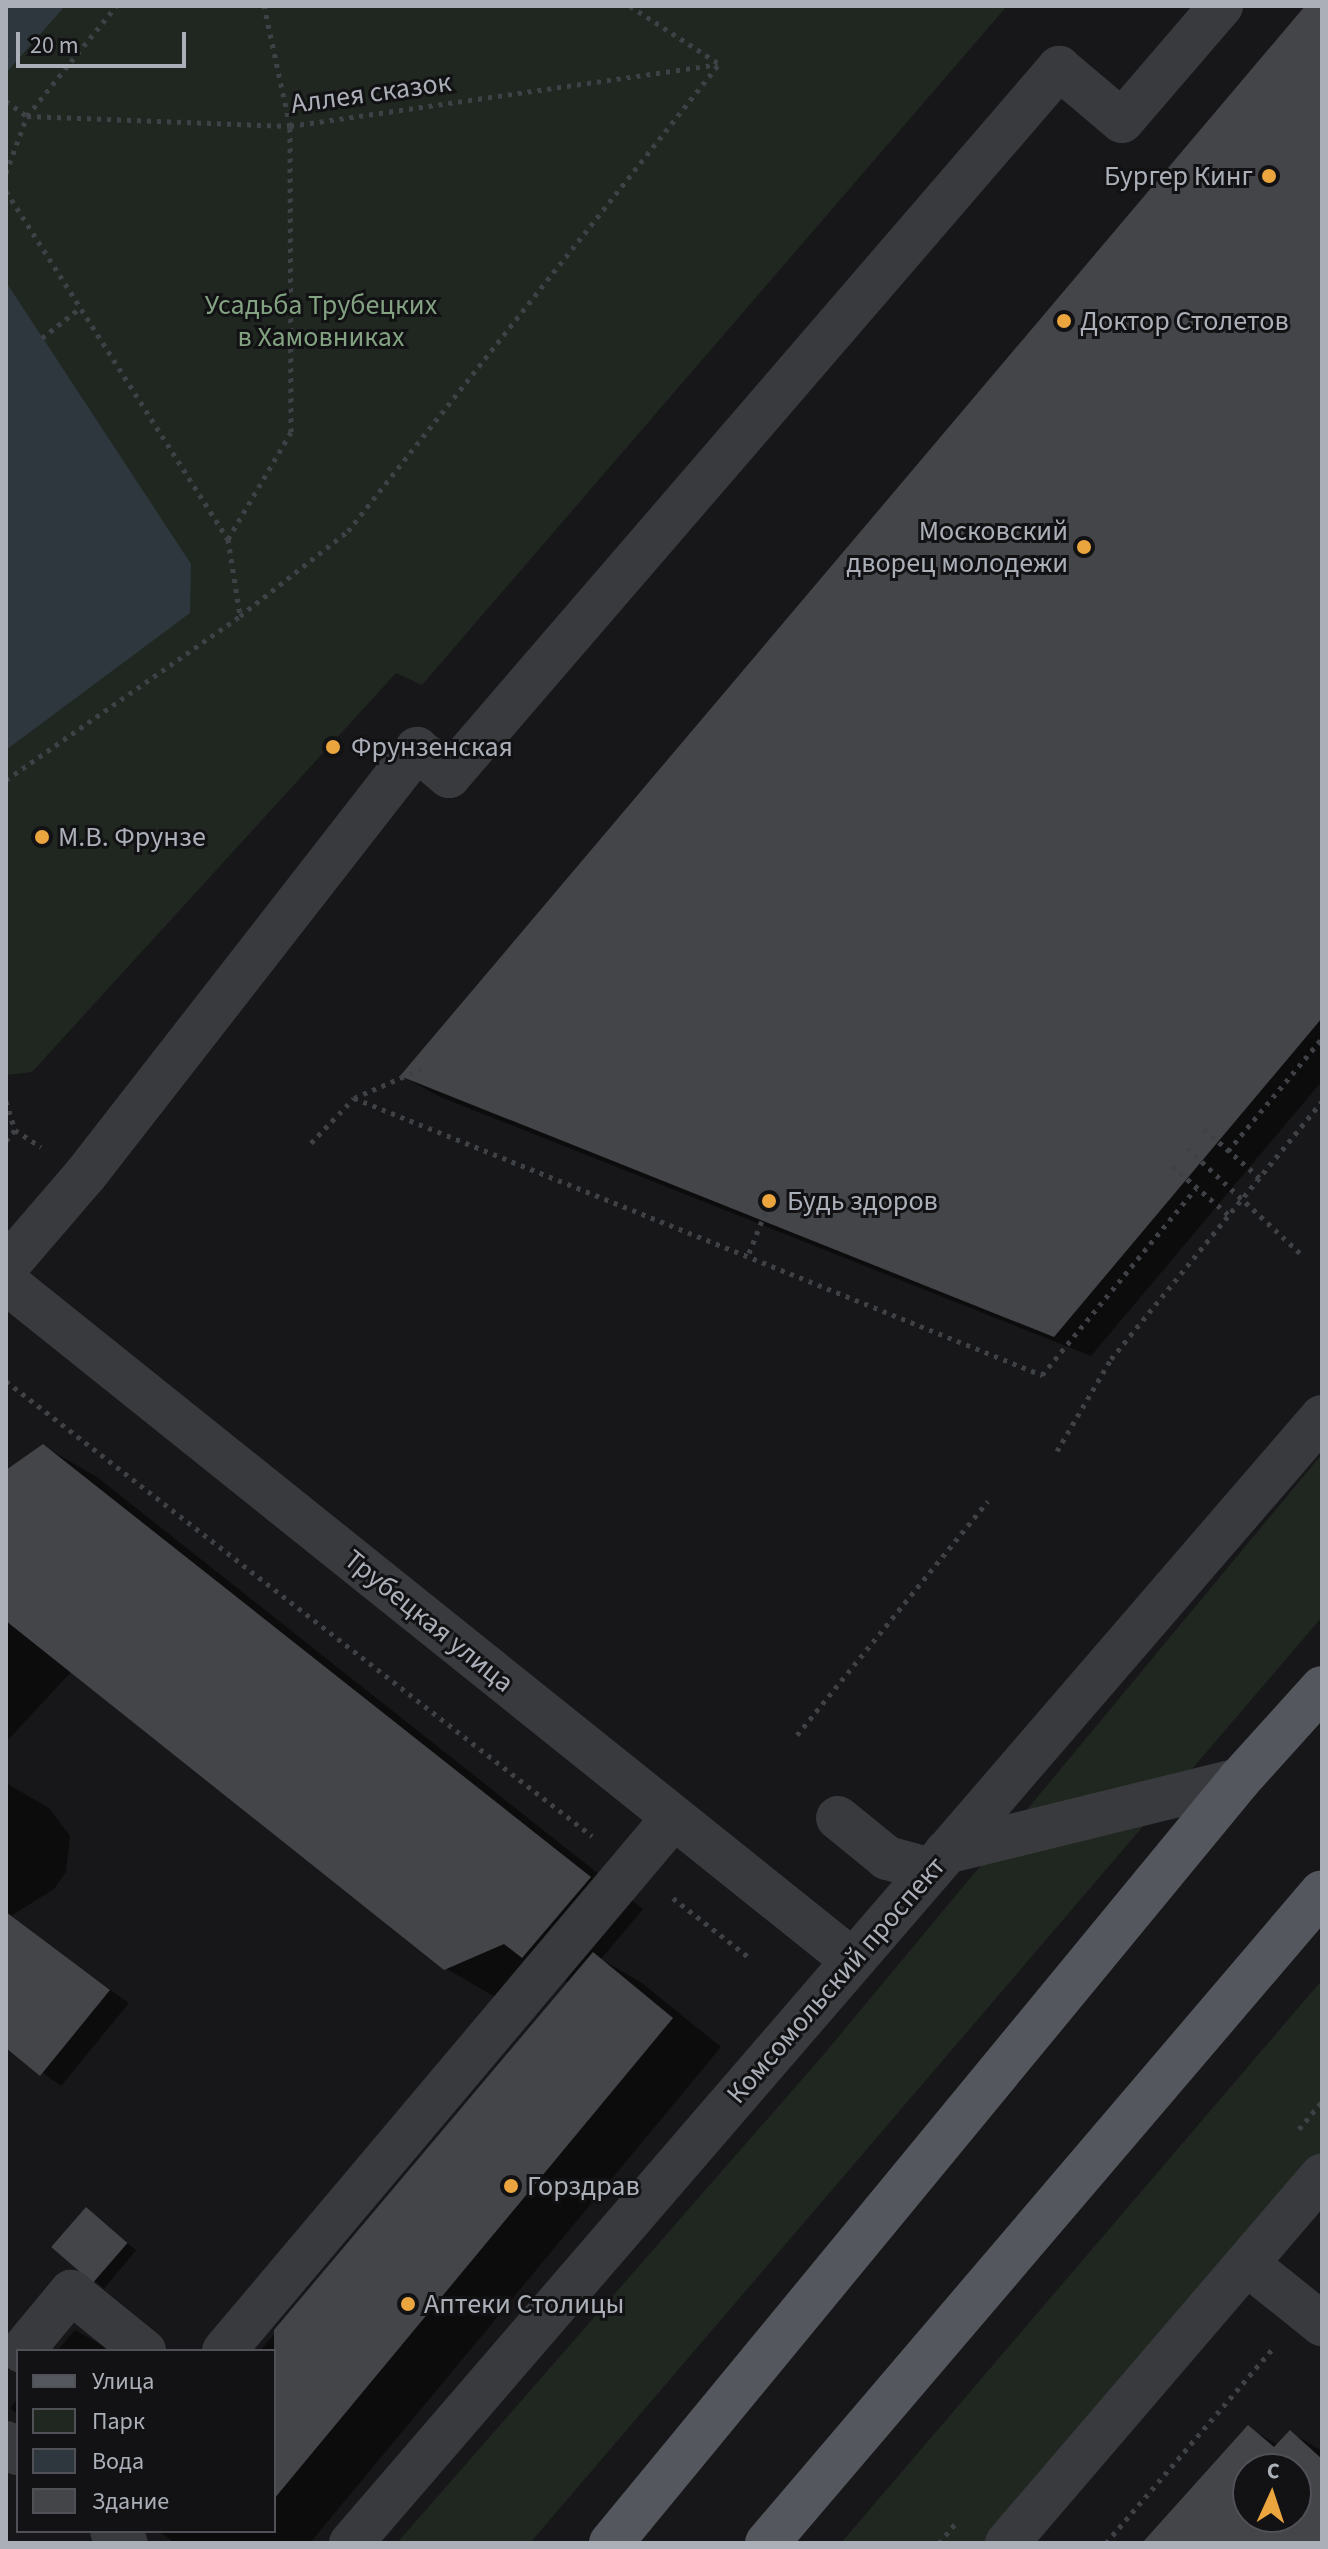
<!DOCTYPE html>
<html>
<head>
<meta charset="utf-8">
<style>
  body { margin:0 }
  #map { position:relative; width:1328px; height:2549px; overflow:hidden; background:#171719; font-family:"Source Sans 3",sans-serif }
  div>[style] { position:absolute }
  .green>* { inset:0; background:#1f2720 }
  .water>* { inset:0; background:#2e373d }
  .shadow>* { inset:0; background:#0007; transform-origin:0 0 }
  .building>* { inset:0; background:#444549; transform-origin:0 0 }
  .path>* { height:5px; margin-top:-2.5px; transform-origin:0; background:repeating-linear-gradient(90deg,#3e4145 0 4px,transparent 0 10px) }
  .minor>* { height:44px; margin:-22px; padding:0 22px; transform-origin:22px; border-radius:22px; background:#383a3e }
  .major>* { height:44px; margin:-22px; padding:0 22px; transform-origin:22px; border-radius:22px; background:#54575d }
  .dots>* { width:22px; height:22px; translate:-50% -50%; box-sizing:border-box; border:4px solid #121214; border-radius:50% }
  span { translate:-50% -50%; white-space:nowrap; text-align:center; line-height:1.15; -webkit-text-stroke:6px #121214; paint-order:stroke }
  .street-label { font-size:28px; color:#aaafb8 }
  .poi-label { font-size:28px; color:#aaafb8 }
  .right { translate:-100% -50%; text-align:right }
  .left { translate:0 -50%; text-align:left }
  .park-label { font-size:28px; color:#82a282 }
  .frame { position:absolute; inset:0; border:8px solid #aaafb8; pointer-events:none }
  .legend { position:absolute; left:16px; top:2349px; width:260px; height:184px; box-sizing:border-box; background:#121214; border:2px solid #4f5156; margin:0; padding:10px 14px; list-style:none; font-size:24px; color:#aaafb8 }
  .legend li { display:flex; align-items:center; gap:16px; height:40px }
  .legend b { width:40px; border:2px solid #4f5156 }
  .north { position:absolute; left:1232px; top:2453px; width:80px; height:80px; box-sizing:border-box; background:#121214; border:2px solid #4f5156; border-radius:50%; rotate:3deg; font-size:22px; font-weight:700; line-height:32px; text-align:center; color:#aaafb8 }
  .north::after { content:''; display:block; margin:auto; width:28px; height:36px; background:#eaa53e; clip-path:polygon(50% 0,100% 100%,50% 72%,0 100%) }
  .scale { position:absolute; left:16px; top:32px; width:170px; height:36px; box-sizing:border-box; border:4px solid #aaafb8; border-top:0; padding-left:10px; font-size:24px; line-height:28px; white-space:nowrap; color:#aaafb8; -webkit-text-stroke:6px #121214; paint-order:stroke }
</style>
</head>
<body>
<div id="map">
  <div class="green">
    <div style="clip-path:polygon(6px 6px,1007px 6px,422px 685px,396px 673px,32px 1072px,6px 1075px)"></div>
    <div style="clip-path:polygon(1322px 1454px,1322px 1617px,530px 2543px,397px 2543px,825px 2053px)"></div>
    <div style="clip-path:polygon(1322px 1980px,1322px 2151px,988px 2543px,841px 2543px)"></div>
  </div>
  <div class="water">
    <div style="clip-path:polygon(6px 6px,65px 6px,6px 73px)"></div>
    <div style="clip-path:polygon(6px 282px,191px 564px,190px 613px,6px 750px)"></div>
  </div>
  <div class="shadow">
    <div style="clip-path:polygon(1309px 6px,1322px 6px,1322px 1081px,1091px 1356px,438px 1096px,403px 1076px)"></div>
    <div style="clip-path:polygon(43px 1446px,97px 1477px,643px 1909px,601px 1959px,642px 1983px,721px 2047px,310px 2543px,174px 2543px,159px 2531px,274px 2531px,274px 2351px,260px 2351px,569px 1983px,555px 1975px,499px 1999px,445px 1968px,72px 1671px,6px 1742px,6px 1472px)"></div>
    <div style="clip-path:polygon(6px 1783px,49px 1808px,70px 1836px,66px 1872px,54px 1889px,6px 1919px)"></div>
    <div style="clip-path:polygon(36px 1937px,129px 2003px,61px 2086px,6px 2046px,6px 1973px)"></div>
    <div style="left:87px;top:2209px;width:64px;height:50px;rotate:40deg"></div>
    <div style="clip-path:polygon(75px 2330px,112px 2351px,57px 2351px)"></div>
    <div style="clip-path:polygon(18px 2398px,18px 2415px,10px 2408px)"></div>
    <div style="clip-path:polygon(evenodd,1249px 2428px,1278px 2445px,1290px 2432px,1322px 2451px,1322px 2543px,1145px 2543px,1249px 2428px,1248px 2469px,1296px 2469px,1296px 2517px,1248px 2517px,1248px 2469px)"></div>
  </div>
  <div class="building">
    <div style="clip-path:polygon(1305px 6px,1322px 6px,1322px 1018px,1054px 1337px,400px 1076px)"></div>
    <div style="clip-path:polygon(43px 1444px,591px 1877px,522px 1958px,504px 1944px,444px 1970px,6px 1621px,6px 1470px)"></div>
    <div style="clip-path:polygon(6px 1912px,110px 1990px,40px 2076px,6px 2048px)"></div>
    <div style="clip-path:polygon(593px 1952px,673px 2018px,274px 2499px,274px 2330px)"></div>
    <div style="left:86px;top:2207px;width:55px;height:53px;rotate:41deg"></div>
    <div style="clip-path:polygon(evenodd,1248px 2425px,1274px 2447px,1290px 2430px,1322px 2459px,1322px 2543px,1142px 2543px,1248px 2425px,1248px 2469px,1296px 2469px,1296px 2517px,1248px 2517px,1248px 2469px)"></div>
  </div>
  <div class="path">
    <div style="left:630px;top:6px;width:105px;rotate:32.9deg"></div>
    <div style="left:6px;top:101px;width:26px;rotate:36deg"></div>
    <div style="left:27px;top:116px;width:263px;rotate:2.2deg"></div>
    <div style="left:290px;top:126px;width:432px;rotate:-8.2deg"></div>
    <div style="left:6px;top:173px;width:61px;rotate:-69.8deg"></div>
    <div style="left:27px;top:116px;width:141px;rotate:-51deg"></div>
    <div style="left:6px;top:191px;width:413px;rotate:57.5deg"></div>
    <div style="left:228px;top:539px;width:78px;rotate:81.1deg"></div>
    <div style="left:42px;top:338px;width:48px;rotate:-38.3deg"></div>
    <div style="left:228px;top:539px;width:124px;rotate:-59.5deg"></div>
    <div style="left:291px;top:432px;width:306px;rotate:-90.2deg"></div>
    <div style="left:290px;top:126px;width:123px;rotate:-102.2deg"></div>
    <div style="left:6px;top:780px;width:286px;rotate:-35deg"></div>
    <div style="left:240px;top:616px;width:137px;rotate:-38.2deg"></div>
    <div style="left:348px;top:531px;width:596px;rotate:-51.54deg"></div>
    <div style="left:354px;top:1098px;width:742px;rotate:21.93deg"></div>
    <div style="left:1042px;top:1375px;width:242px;rotate:-50.5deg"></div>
    <div style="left:6px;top:1101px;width:30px;rotate:73deg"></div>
    <div style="left:1204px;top:1129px;width:76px;rotate:41.3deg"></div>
    <div style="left:15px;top:1130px;width:31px;rotate:33deg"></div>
    <div style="left:6px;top:1141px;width:14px;rotate:-51deg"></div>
    <div style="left:311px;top:1143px;width:62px;rotate:-46.3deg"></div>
    <div style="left:354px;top:1098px;width:78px;rotate:-23.3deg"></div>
    <div style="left:1187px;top:1148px;width:154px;rotate:42.9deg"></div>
    <div style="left:1228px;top:1151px;width:147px;rotate:-50.2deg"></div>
    <div style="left:1172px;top:1166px;width:78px;rotate:40.8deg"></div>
    <div style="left:749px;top:1253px;width:54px;rotate:-68.2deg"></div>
    <div style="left:6px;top:1381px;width:742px;rotate:37.83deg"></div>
    <div style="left:1057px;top:1451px;width:107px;rotate:-59.6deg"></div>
    <div style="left:1111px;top:1359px;width:333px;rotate:-50.7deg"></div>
    <div style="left:797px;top:1735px;width:302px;rotate:-50.8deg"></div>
    <div style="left:673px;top:1898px;width:99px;rotate:38deg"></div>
    <div style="left:1299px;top:2129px;width:35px;rotate:-50deg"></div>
    <div style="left:939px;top:2543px;width:26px;rotate:-50deg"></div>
    <div style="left:1106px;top:2543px;width:255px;rotate:-49.4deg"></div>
  </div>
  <div class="minor">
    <div style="left:6px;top:1267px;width:123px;rotate:-49.3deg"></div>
    <div style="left:86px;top:1174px;width:539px;rotate:-52.09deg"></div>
    <div style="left:417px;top:749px;width:42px;rotate:40.2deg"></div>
    <div style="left:449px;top:776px;width:935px;rotate:-49.25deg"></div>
    <div style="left:1059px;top:68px;width:82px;rotate:40.1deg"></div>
    <div style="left:1122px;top:121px;width:152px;rotate:-49.3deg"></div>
    <div style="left:6px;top:1282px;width:1084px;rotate:38.71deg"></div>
    <div style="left:838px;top:1818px;width:63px;rotate:39.2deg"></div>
    <div style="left:887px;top:1858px;width:46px;rotate:15.3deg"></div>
    <div style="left:946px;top:1852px;width:302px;rotate:-13.8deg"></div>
    <div style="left:1247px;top:2264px;width:96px;rotate:38.7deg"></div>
    <div style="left:22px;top:2351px;width:77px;rotate:-50.3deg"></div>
    <div style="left:71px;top:2292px;width:94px;rotate:38.9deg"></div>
    <div style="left:224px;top:2351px;width:698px;rotate:-49.88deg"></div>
    <div style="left:6px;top:2443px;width:16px;rotate:40deg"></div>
    <div style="left:112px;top:2531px;width:18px;rotate:41deg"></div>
    <div style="left:351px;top:2543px;width:1487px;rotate:-49.23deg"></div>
    <div style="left:1007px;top:2543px;width:484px;rotate:-49.4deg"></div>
  </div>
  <div class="major">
    <div style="left:611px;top:2543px;width:988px;rotate:-50.54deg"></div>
    <div style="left:1239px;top:1780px;width:124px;rotate:-47.9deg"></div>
    <div style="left:767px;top:2543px;width:855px;rotate:-49.55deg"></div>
  </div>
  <div class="dots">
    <div style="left:1269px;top:176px;background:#eaa53e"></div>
    <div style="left:1064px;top:321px;background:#eaa53e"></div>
    <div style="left:1084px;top:547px;background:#eaa53e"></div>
    <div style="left:333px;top:747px;background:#eaa53e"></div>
    <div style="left:42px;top:837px;background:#eaa53e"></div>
    <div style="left:769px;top:1201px;background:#eaa53e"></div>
    <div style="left:511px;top:2186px;background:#eaa53e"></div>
    <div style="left:408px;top:2304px;background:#eaa53e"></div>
  </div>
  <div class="street-label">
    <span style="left:371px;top:93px;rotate:-8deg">Аллея сказок</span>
    <span style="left:429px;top:1621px;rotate:39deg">Трубецкая улица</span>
    <span style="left:836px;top:1980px;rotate:-49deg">Комсомольский проспект</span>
  </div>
  <div class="poi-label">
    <span class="right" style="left:1253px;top:176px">Бургер Кинг</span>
    <span class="left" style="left:1080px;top:321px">Доктор Столетов</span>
    <span class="right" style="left:1068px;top:547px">Московский<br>дворец молодежи</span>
    <span class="left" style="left:351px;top:747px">Фрунзенская</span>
    <span class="left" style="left:58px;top:837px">М.В. Фрунзе</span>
    <span class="left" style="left:787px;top:1201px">Будь здоров</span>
    <span class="left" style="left:527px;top:2186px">Горздрав</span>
    <span class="left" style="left:424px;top:2304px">Аптеки Столицы</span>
  </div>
  <div class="park-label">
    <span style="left:321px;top:321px">Усадьба Трубецких<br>в Хамовниках</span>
  </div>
  <div class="frame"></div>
  <ul class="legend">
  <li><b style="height:10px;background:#54575d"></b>Улица</li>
  <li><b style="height:22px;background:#1f2720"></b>Парк</li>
  <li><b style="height:22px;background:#2e373d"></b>Вода</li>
  <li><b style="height:22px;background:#444549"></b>Здание</li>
  </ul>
  <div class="north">С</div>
  <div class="scale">20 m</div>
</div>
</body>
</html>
